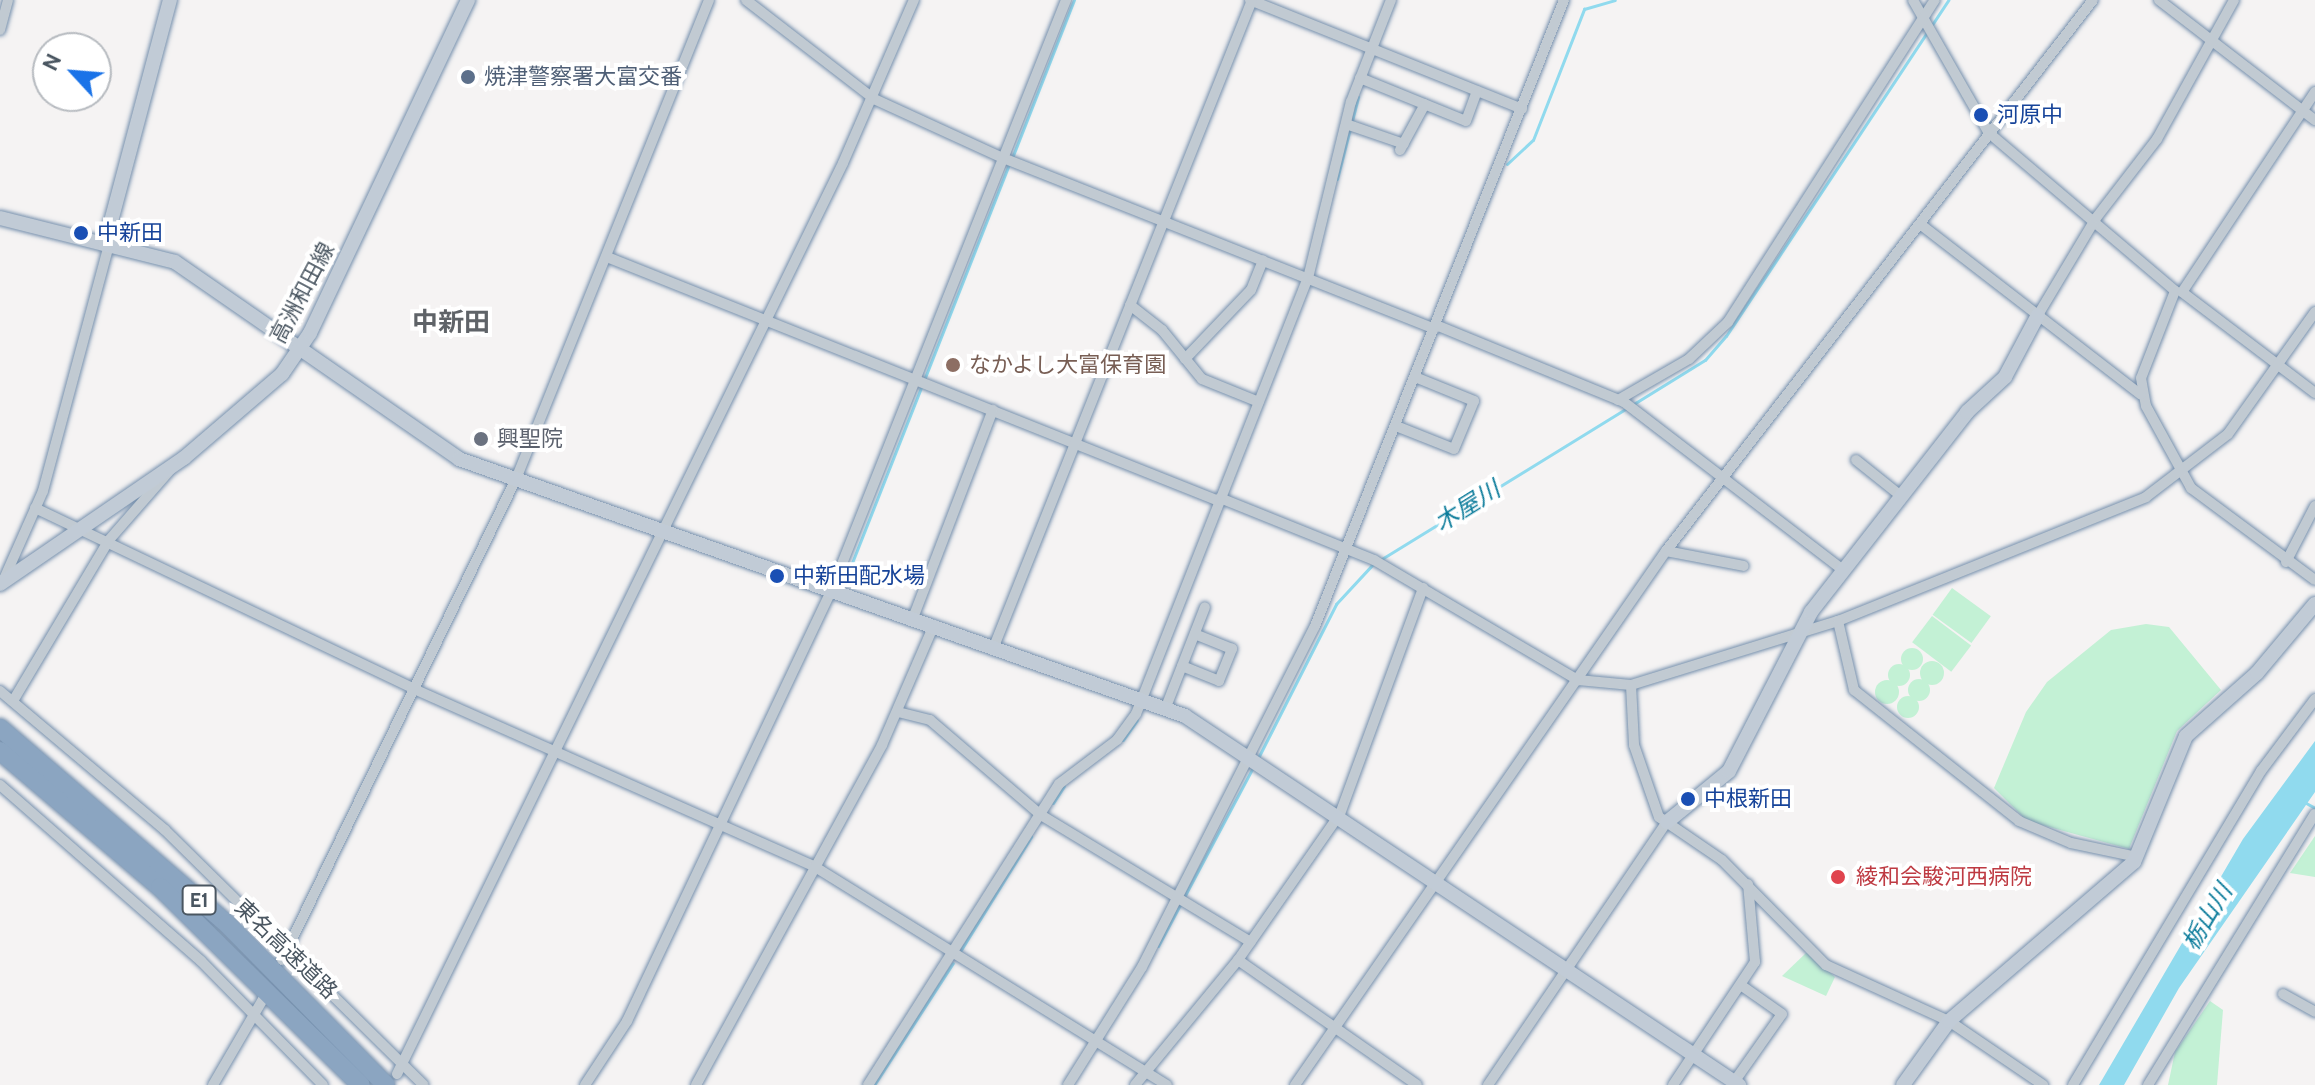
<!DOCTYPE html>
<html>
<head>
<meta charset="utf-8">
<style>
  body { margin:0 }
  #map { position:relative; width:2315px; height:1085px; overflow:hidden; background:#f5f3f3; font-family:Cabin,"Noto Sans JP",sans-serif }
  div>[style] { position:absolute }
  .green>* { inset:0; background:#c3f1d5; transform-origin:0 0 }
  .round { border-radius:50% }
  .water>* { inset:0; background:#90daee }
  .stream>* { height:3px; margin:-1.5px; padding:0 1.5px; transform-origin:1.5px; border-radius:1.5px; background:#90daee }
  .roads { filter:drop-shadow(0 0 2px #7690ad) drop-shadow(0 0 2px #7690ad) }
  .street>* { height:10px; margin:-5px; padding:0 5px; transform-origin:5px; border-radius:5px; background:#c1cad2 }
  .secondary>* { height:14px; margin:-7px; padding:0 7px; transform-origin:7px; border-radius:7px; background:#c1cbd6 }
  .highway>* { height:18px; margin:-9px; padding:0 9px; transform-origin:9px; border-radius:9px; background:#8ba5c1 }
  .dots>* { width:22px; height:22px; translate:-50% -50%; box-sizing:border-box; border:4px solid #fff; border-radius:50% }
  span { translate:-50% -50%; white-space:nowrap; text-align:center; line-height:1.15; -webkit-text-stroke:8px #fff; paint-order:stroke }
  .shield-label span { padding:2px 6px; background:#fff; border:2px solid; border-radius:6px; -webkit-text-stroke-width:0 }
  .shield-label { font-size:20px; color:#4a5661; font-weight:700 }
  .service-label { font-size:22px; color:#4e5e75 }
  .left { translate:0 -50%; text-align:left }
  .transit-label { font-size:22px; color:#164399 }
  .street-label { font-size:22px; color:#4a5661 }
  .education-label { font-size:22px; color:#785e54 }
  .worship-label { font-size:22px; color:#5b616d }
  .health-label { font-size:22px; color:#be3a42 }
  .water-label { font-size:24px; color:#0c7c9b; font-style:italic }
  .quarter-label { font-size:26px; color:#5f6368; font-weight:700 }
  .north { position:absolute; left:32px; top:32px; width:80px; height:80px; box-sizing:border-box; background:#fff; border:2px solid #b7bbc0; border-radius:50%; rotate:296deg; font-size:22px; font-weight:700; line-height:32px; text-align:center; color:#4a5661 }
  .north::after { content:''; display:block; margin:auto; width:28px; height:36px; background:#1a73e8; clip-path:polygon(50% 0,100% 100%,50% 72%,0 100%) }
</style>
</head>
<body>
<div id="map">
  <div class="green">
    <div style="left:1952px;top:588px;width:48px;height:33px;rotate:36deg"></div>
    <div style="left:1932px;top:616px;width:49px;height:33px;rotate:37deg"></div>
    <div style="clip-path:polygon(2146px 624px,2169px 627px,2221px 690px,2177px 731px,2129px 849px,2027px 821px,1994px 788px,2026px 712px,2047px 682px,2111px 630px)"></div>
    <div class="round" style="left:1901px;top:648px;width:22px;height:22px"></div>
    <div class="round" style="left:1920px;top:661px;width:24px;height:24px"></div>
    <div class="round" style="left:1888px;top:664px;width:22px;height:22px"></div>
    <div class="round" style="left:1908px;top:679px;width:22px;height:22px"></div>
    <div class="round" style="left:1875px;top:680px;width:24px;height:24px"></div>
    <div class="round" style="left:1897px;top:696px;width:22px;height:22px"></div>
    <div style="clip-path:polygon(2315px 836px,2315px 877px,2290px 873px)"></div>
    <div style="clip-path:polygon(1807px 952px,1835px 977px,1826px 996px,1782px 976px)"></div>
    <div style="clip-path:polygon(2210px 1001px,2223px 1010px,2217px 1085px,2168px 1085px,2175px 1052px)"></div>
  </div>
  <div class="water">
    <div style="clip-path:polygon(2315px 741px,2315px 792px,2179px 988px,2124px 1085px,2099px 1085px,2243px 839px)"></div>
  </div>
  <div class="stream">
    <div style="left:1012px;top:158px;width:170px;rotate:-68.6deg"></div>
    <div style="left:1507px;top:164px;width:35px;rotate:-43deg"></div>
    <div style="left:1533px;top:140px;width:141px;rotate:-68.7deg"></div>
    <div style="left:1584px;top:9px;width:32px;rotate:-16deg"></div>
    <div style="left:1337px;top:179px;width:85px;rotate:-75.6deg"></div>
    <div style="left:1632px;top:405px;width:86px;rotate:-31.7deg"></div>
    <div style="left:1705px;top:360px;width:32px;rotate:-49deg"></div>
    <div style="left:1726px;top:336px;width:403px;rotate:-56.5deg"></div>
    <div style="left:1380px;top:560px;width:288px;rotate:-31.6deg"></div>
    <div style="left:846px;top:578px;width:444px;rotate:-68.5deg"></div>
    <div style="left:1123px;top:740px;width:24px;rotate:-55deg"></div>
    <div style="left:1258px;top:758px;width:173px;rotate:-63.1deg"></div>
    <div style="left:1336px;top:604px;width:54px;rotate:-47.2deg"></div>
    <div style="left:1053px;top:803px;width:20px;rotate:-57deg"></div>
    <div style="left:2306px;top:803px;width:10px;rotate:29deg"></div>
    <div style="left:1158px;top:946px;width:200px;rotate:-62deg"></div>
    <div style="left:959px;top:953px;width:137px;rotate:-58.2deg"></div>
    <div style="left:874px;top:1085px;width:145px;rotate:-57.1deg"></div>
  </div>
  <div class="roads">
    <div class="street">
      <div style="left:746px;top:0;width:162px;rotate:37.7deg"></div>
      <div style="left:874px;top:99px;width:142px;rotate:24.6deg"></div>
      <div style="left:1003px;top:158px;width:464px;rotate:21.6deg"></div>
      <div style="left:1250px;top:0;width:293px;rotate:21.8deg"></div>
      <div style="left:1913px;top:0;width:153px;rotate:60.3deg"></div>
      <div style="left:1989px;top:133px;width:244px;rotate:40.3deg"></div>
      <div style="left:2175px;top:291px;width:93px;rotate:111.3deg"></div>
      <div style="left:2141px;top:378px;width:28px;rotate:80deg"></div>
      <div style="left:2146px;top:406px;width:94px;rotate:61.2deg"></div>
      <div style="left:2191px;top:488px;width:154px;rotate:36.6deg"></div>
      <div style="left:2159px;top:0;width:197px;rotate:37.6deg"></div>
      <div style="left:0;top:30px;width:31px;rotate:-75deg"></div>
      <div style="left:1360px;top:78px;width:114px;rotate:22.1deg"></div>
      <div style="left:1466px;top:121px;width:32px;rotate:-70deg"></div>
      <div style="left:2315px;top:92px;width:240px;rotate:123.6deg"></div>
      <div style="left:2182px;top:292px;width:167px;rotate:37.2deg"></div>
      <div style="left:1346px;top:124px;width:61px;rotate:19deg"></div>
      <div style="left:1400px;top:150px;width:52px;rotate:-61.5deg"></div>
      <div style="left:1920px;top:224px;width:279px;rotate:37.7deg"></div>
      <div style="left:607px;top:257px;width:659px;rotate:21.74deg"></div>
      <div style="left:1130px;top:305px;width:41px;rotate:38deg"></div>
      <div style="left:1162px;top:330px;width:63px;rotate:50.8deg"></div>
      <div style="left:1202px;top:379px;width:61px;rotate:22deg"></div>
      <div style="left:2038px;top:315px;width:113px;rotate:-59.1deg"></div>
      <div style="left:2096px;top:218px;width:100px;rotate:-52.3deg"></div>
      <div style="left:2157px;top:139px;width:159px;rotate:-61deg"></div>
      <div style="left:1436px;top:325px;width:203px;rotate:22.3deg"></div>
      <div style="left:1624px;top:402px;width:276px;rotate:37.5deg"></div>
      <div style="left:1185px;top:359px;width:95px;rotate:-46.3deg"></div>
      <div style="left:1251px;top:290px;width:32px;rotate:-68deg"></div>
      <div style="left:1618px;top:400px;width:82px;rotate:-30deg"></div>
      <div style="left:1689px;top:359px;width:54px;rotate:-43.5deg"></div>
      <div style="left:1728px;top:322px;width:383px;rotate:-57.3deg"></div>
      <div style="left:1396px;top:426px;width:62px;rotate:21.6deg"></div>
      <div style="left:1454px;top:449px;width:52px;rotate:-67.4deg"></div>
      <div style="left:1474px;top:401px;width:64px;rotate:-157.9deg"></div>
      <div style="left:1856px;top:460px;width:58px;rotate:38.7deg"></div>
      <div style="left:1220px;top:498px;width:166px;rotate:21.9deg"></div>
      <div style="left:1374px;top:560px;width:237px;rotate:30.5deg"></div>
      <div style="left:1578px;top:680px;width:53px;rotate:5.4deg"></div>
      <div style="left:1631px;top:685px;width:217px;rotate:-17.2deg"></div>
      <div style="left:1838px;top:621px;width:332px;rotate:-21.9deg"></div>
      <div style="left:2146px;top:497px;width:103px;rotate:-37.5deg"></div>
      <div style="left:2228px;top:434px;width:150px;rotate:-54.5deg"></div>
      <div style="left:35px;top:508px;width:420px;rotate:25.5deg"></div>
      <div style="left:414px;top:689px;width:439px;rotate:23.9deg"></div>
      <div style="left:815px;top:867px;width:414px;rotate:31.8deg"></div>
      <div style="left:1666px;top:551px;width:79px;rotate:10.9deg"></div>
      <div style="left:2286px;top:562px;width:63px;rotate:-62.6deg"></div>
      <div style="left:4px;top:579px;width:96px;rotate:-66.1deg"></div>
      <div style="left:43px;top:491px;width:255px;rotate:-75deg"></div>
      <div style="left:913px;top:618px;width:223px;rotate:-69deg"></div>
      <div style="left:1838px;top:621px;width:71px;rotate:76.9deg"></div>
      <div style="left:1854px;top:690px;width:211px;rotate:38.4deg"></div>
      <div style="left:2019px;top:821px;width:56px;rotate:22.9deg"></div>
      <div style="left:2071px;top:843px;width:67px;rotate:12deg"></div>
      <div style="left:995px;top:644px;width:693px;rotate:-68.24deg"></div>
      <div style="left:1182px;top:666px;width:40px;rotate:22deg"></div>
      <div style="left:1219px;top:681px;width:35px;rotate:-68deg"></div>
      <div style="left:1232px;top:649px;width:40px;rotate:-158deg"></div>
      <div style="left:1631px;top:685px;width:60px;rotate:87.1deg"></div>
      <div style="left:1634px;top:745px;width:76px;rotate:70.9deg"></div>
      <div style="left:1659px;top:817px;width:76px;rotate:34.3deg"></div>
      <div style="left:1722px;top:860px;width:148px;rotate:45.3deg"></div>
      <div style="left:1826px;top:965px;width:135px;rotate:24.5deg"></div>
      <div style="left:1949px;top:1021px;width:114px;rotate:34.2deg"></div>
      <div style="left:0;top:691px;width:216px;rotate:40.1deg"></div>
      <div style="left:165px;top:830px;width:363px;rotate:44.6deg"></div>
      <div style="left:13px;top:701px;width:187px;rotate:-59.2deg"></div>
      <div style="left:109px;top:540px;width:94px;rotate:-48.9deg"></div>
      <div style="left:1166px;top:707px;width:107px;rotate:-68.7deg"></div>
      <div style="left:898px;top:712px;width:33px;rotate:14deg"></div>
      <div style="left:930px;top:720px;width:146px;rotate:40.6deg"></div>
      <div style="left:1041px;top:815px;width:245px;rotate:31.2deg"></div>
      <div style="left:0;top:785px;width:267px;rotate:41.2deg"></div>
      <div style="left:201px;top:961px;width:174px;rotate:45.5deg"></div>
      <div style="left:282px;top:960px;width:535px;rotate:-64.06deg"></div>
      <div style="left:516px;top:479px;width:516px;rotate:-68.05deg"></div>
      <div style="left:1238px;top:960px;width:218px;rotate:34.9deg"></div>
      <div style="left:2283px;top:994px;width:37px;rotate:29deg"></div>
      <div style="left:397px;top:1074px;width:1014px;rotate:-63.91deg"></div>
      <div style="left:843px;top:163px;width:178px;rotate:-66.5deg"></div>
      <div style="left:1734px;top:1082px;width:83px;rotate:-54.8deg"></div>
      <div style="left:1782px;top:1014px;width:49px;rotate:-145deg"></div>
      <div style="left:213px;top:1085px;width:99px;rotate:-59.8deg"></div>
      <div style="left:585px;top:1085px;width:77px;rotate:-56.7deg"></div>
      <div style="left:627px;top:1021px;width:478px;rotate:-64.6deg"></div>
      <div style="left:832px;top:589px;width:634px;rotate:-68.33deg"></div>
      <div style="left:696px;top:1085px;width:388px;rotate:-61.3deg"></div>
      <div style="left:882px;top:745px;width:131px;rotate:-66.6deg"></div>
      <div style="left:868px;top:1085px;width:356px;rotate:-57.6deg"></div>
      <div style="left:1059px;top:784px;width:73px;rotate:-37.2deg"></div>
      <div style="left:1117px;top:740px;width:32px;rotate:-54deg"></div>
      <div style="left:1136px;top:714px;width:469px;rotate:-68.5deg"></div>
      <div style="left:1308px;top:278px;width:181px;rotate:-76.3deg"></div>
      <div style="left:1351px;top:102px;width:110px;rotate:-68.6deg"></div>
      <div style="left:1068px;top:1085px;width:139px;rotate:-57.9deg"></div>
      <div style="left:1142px;top:967px;width:382px;rotate:-63.1deg"></div>
      <div style="left:1315px;top:626px;width:674px;rotate:-68.31deg"></div>
      <div style="left:1135px;top:1085px;width:162px;rotate:-50.5deg"></div>
      <div style="left:1238px;top:960px;width:178px;rotate:-55.1deg"></div>
      <div style="left:1340px;top:814px;width:241px;rotate:-69.8deg"></div>
      <div style="left:1295px;top:1085px;width:650px;rotate:-55.21deg"></div>
      <div style="left:1666px;top:551px;width:697px;rotate:-52.23deg"></div>
      <div style="left:1488px;top:1085px;width:318px;rotate:-55.8deg"></div>
      <div style="left:1673px;top:1085px;width:148px;rotate:-56.3deg"></div>
      <div style="left:1755px;top:962px;width:78px;rotate:-95.1deg"></div>
      <div style="left:2073px;top:1085px;width:366px;rotate:-59.1deg"></div>
      <div style="left:2261px;top:771px;width:90px;rotate:-53.1deg"></div>
      <div style="left:2148px;top:1085px;width:318px;rotate:-58.4deg"></div>
    </div>
    <div class="secondary">
      <div style="left:0;top:218px;width:180px;rotate:14.1deg"></div>
      <div style="left:175px;top:262px;width:346px;rotate:34.7deg"></div>
      <div style="left:459px;top:459px;width:770px;rotate:19.49deg"></div>
      <div style="left:1185px;top:716px;width:666px;rotate:33.67deg"></div>
      <div style="left:105px;top:244px;width:253px;rotate:-75.1deg"></div>
      <div style="left:0;top:584px;width:223px;rotate:-34.4deg"></div>
      <div style="left:184px;top:458px;width:129px;rotate:-40.6deg"></div>
      <div style="left:282px;top:374px;width:50px;rotate:-55.7deg"></div>
      <div style="left:310px;top:333px;width:369px;rotate:-64.6deg"></div>
      <div style="left:1667px;top:822px;width:80px;rotate:-39.4deg"></div>
      <div style="left:1729px;top:771px;width:179px;rotate:-62.7deg"></div>
      <div style="left:1811px;top:612px;width:254px;rotate:-52deg"></div>
      <div style="left:1967px;top:412px;width:52px;rotate:-42.6deg"></div>
      <div style="left:2005px;top:377px;width:70px;rotate:-62deg"></div>
      <div style="left:1903px;top:1085px;width:79px;rotate:-54.3deg"></div>
      <div style="left:1949px;top:1021px;width:244px;rotate:-40.7deg"></div>
      <div style="left:2134px;top:862px;width:136px;rotate:-67.6deg"></div>
      <div style="left:2186px;top:736px;width:95px;rotate:-41.6deg"></div>
      <div style="left:2257px;top:673px;width:90px;rotate:-50deg"></div>
    </div>
    <div class="highway">
      <div style="left:0;top:728px;width:300px;rotate:40.8deg"></div>
      <div style="left:227px;top:924px;width:226px;rotate:45.4deg"></div>
      <div style="left:0;top:751px;width:210px;rotate:40.4deg"></div>
      <div style="left:160px;top:887px;width:282px;rotate:44.6deg"></div>
    </div>
  </div>
  <div class="dots">
    <div style="left:468px;top:77px;background:#5c6f8a"></div>
    <div style="left:1981px;top:115px;background:#1a4fb4"></div>
    <div style="left:81px;top:233px;background:#1a4fb4"></div>
    <div style="left:953px;top:365px;background:#8d6e63"></div>
    <div style="left:481px;top:439px;background:#6b7280"></div>
    <div style="left:777px;top:576px;background:#1a4fb4"></div>
    <div style="left:1688px;top:799px;background:#1a4fb4"></div>
    <div style="left:1838px;top:877px;background:#e0444e"></div>
  </div>
  <div class="shield-label">
    <span style="left:199px;top:900px">E1</span>
  </div>
  <div class="service-label">
    <span class="left" style="left:484px;top:77px">焼津警察署大富交番</span>
  </div>
  <div class="transit-label">
    <span class="left" style="left:1997px;top:115px">河原中</span>
    <span class="left" style="left:97px;top:233px">中新田</span>
    <span class="left" style="left:793px;top:576px">中新田配水場</span>
    <span class="left" style="left:1704px;top:799px">中根新田</span>
  </div>
  <div class="street-label">
    <span style="left:302px;top:293px;rotate:-62deg">高洲和田線</span>
    <span style="left:286px;top:949px;rotate:44deg">東名高速道路</span>
  </div>
  <div class="education-label">
    <span class="left" style="left:969px;top:365px">なかよし大富保育園</span>
  </div>
  <div class="worship-label">
    <span class="left" style="left:497px;top:439px">興聖院</span>
  </div>
  <div class="health-label">
    <span class="left" style="left:1856px;top:877px">綾和会駿河西病院</span>
  </div>
  <div class="water-label">
    <span style="left:1467px;top:506px;rotate:-32deg">木屋川</span>
    <span style="left:2207px;top:917px;rotate:-59deg">栃山川</span>
  </div>
  <div class="quarter-label">
    <span style="left:451px;top:323px">中新田</span>
  </div>
  <div class="north">N</div>
</div>
</body>
</html>
